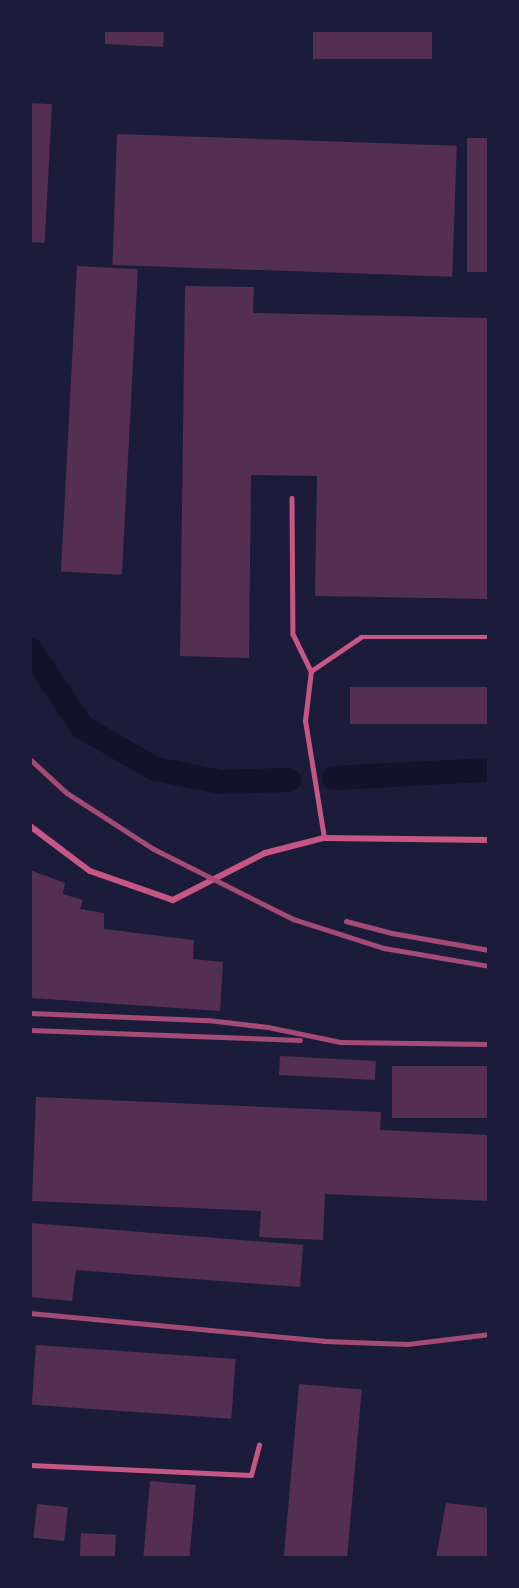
<!DOCTYPE html>
<html>
<head>
<meta charset="utf-8">
<style>
  body { margin:0 }
  #map { position:relative; width:519px; height:1588px; overflow:hidden; background:#1b1b3a; font-family:"DejaVu Sans",sans-serif }
  div>[style] { position:absolute }
  .canal>* { height:24px; margin:-12px; padding:0 12px; transform-origin:12px; border-radius:12px; background:#12122b }
  .building>* { inset:0; background:#542f53; transform-origin:0 0 }
  .service>* { height:4.5px; margin:-2.25px; padding:0 2.25px; transform-origin:2.25px; border-radius:2.25px; background:#c65784 }
  .minor>* { height:6px; margin:-3px; padding:0 3px; transform-origin:3px; border-radius:3px; background:#c65784 }
  .rail>* { height:4.5px; margin:-2.25px; padding:0 2.25px; transform-origin:2.25px; border-radius:2.25px; background:#a44b75 }
  span { translate:-50% -50%; white-space:nowrap; text-align:center; line-height:1.15; -webkit-text-stroke:6px #1b1b3a; paint-order:stroke }
  .frame { position:absolute; inset:0; border:32px solid #1b1b3a; pointer-events:none }
</style>
</head>
<body>
<div id="map">
  <div class="canal">
    <div style="left:30px;top:649px;width:94px;rotate:56.3deg"></div>
    <div style="left:82px;top:727px;width:84px;rotate:29.9deg"></div>
    <div style="left:155px;top:769px;width:67px;rotate:11.1deg"></div>
    <div style="left:221px;top:782px;width:68px;rotate:-1.7deg"></div>
    <div style="left:334px;top:778px;width:155px;rotate:-3deg"></div>
  </div>
  <div class="building">
    <div style="clip-path:polygon(105px 30px,164px 30px,163px 47px,105px 44px)"></div>
    <div style="left:313px;top:30px;width:119px;height:29px"></div>
    <div style="left:30px;top:103px;width:22px;height:139px;rotate:3deg"></div>
    <div style="left:117px;top:134px;width:340px;height:131px;rotate:2deg"></div>
    <div style="left:467px;top:138px;width:22px;height:134px"></div>
    <div style="left:77px;top:266px;width:61px;height:306px;rotate:3deg"></div>
    <div style="clip-path:polygon(185px 286px,254px 287px,253px 313px,489px 318px,489px 599px,315px 596px,317px 476px,251px 475px,249px 658px,180px 656px)"></div>
    <div style="left:489px;top:687px;width:37px;height:139px;rotate:90deg"></div>
    <div style="clip-path:polygon(30px 870px,65px 883px,63px 894px,83px 900px,80px 909px,104px 913px,104px 929px,194px 940px,193px 959px,223px 962px,220px 1011px,30px 998px)"></div>
    <div style="left:280px;top:1056px;width:96px;height:19px;rotate:3deg"></div>
    <div style="left:489px;top:1066px;width:52px;height:97px;rotate:90deg"></div>
    <div style="clip-path:polygon(36px 1097px,381px 1112px,380px 1130px,489px 1135px,489px 1201px,325px 1194px,323px 1240px,259px 1237px,261px 1211px,32px 1201px)"></div>
    <div style="clip-path:polygon(30px 1223px,303px 1245px,300px 1287px,76px 1270px,72px 1301px,30px 1297px)"></div>
    <div style="left:36px;top:1345px;width:200px;height:60px;rotate:4deg"></div>
    <div style="left:299px;top:1384px;width:63px;height:175px;rotate:5deg"></div>
    <div style="left:150px;top:1481px;width:46px;height:77px;rotate:5deg"></div>
    <div style="clip-path:polygon(446px 1503px,489px 1508px,489px 1558px,436px 1558px)"></div>
    <div style="left:37px;top:1504px;width:31px;height:34px;rotate:6deg"></div>
    <div style="left:81px;top:1533px;width:35px;height:25px;rotate:3deg"></div>
  </div>
  <div class="service">
    <div style="left:292px;top:498px;width:136px;rotate:89.6deg"></div>
    <div style="left:293px;top:634px;width:41px;rotate:64.1deg"></div>
    <div style="left:324px;top:838px;width:119px;rotate:-99.2deg"></div>
    <div style="left:305px;top:721px;width:50px;rotate:-83.2deg"></div>
    <div style="left:311px;top:671px;width:60px;rotate:-34.2deg"></div>
    <div style="left:361px;top:637px;width:128px"></div>
    <div style="left:30px;top:1465px;width:221px;rotate:2.6deg"></div>
    <div style="left:251px;top:1475px;width:31px;rotate:-75deg"></div>
  </div>
  <div class="minor">
    <div style="left:30px;top:826px;width:75px;rotate:36.9deg"></div>
    <div style="left:90px;top:871px;width:88px;rotate:19.3deg"></div>
    <div style="left:173px;top:900px;width:103px;rotate:-27.1deg"></div>
    <div style="left:265px;top:853px;width:61px;rotate:-14.3deg"></div>
    <div style="left:324px;top:838px;width:165px;rotate:0.7deg"></div>
  </div>
  <div class="rail">
    <div style="left:30px;top:759px;width:50px;rotate:42.6deg"></div>
    <div style="left:67px;top:793px;width:103px;rotate:32.8deg"></div>
    <div style="left:154px;top:849px;width:156px;rotate:26.7deg"></div>
    <div style="left:293px;top:919px;width:96px;rotate:17.7deg"></div>
    <div style="left:384px;top:948px;width:107px;rotate:9.7deg"></div>
    <div style="left:346px;top:921px;width:48px;rotate:14.6deg"></div>
    <div style="left:392px;top:933px;width:98px;rotate:9.9deg"></div>
    <div style="left:30px;top:1013px;width:178px;rotate:2.3deg"></div>
    <div style="left:208px;top:1020px;width:60px;rotate:6.7deg"></div>
    <div style="left:268px;top:1027px;width:75px;rotate:11.6deg"></div>
    <div style="left:341px;top:1042px;width:148px;rotate:0.8deg"></div>
    <div style="left:30px;top:1030px;width:270px;rotate:2.1deg"></div>
    <div style="left:30px;top:1313px;width:295px;rotate:5.4deg"></div>
    <div style="left:324px;top:1341px;width:84px;rotate:2deg"></div>
    <div style="left:408px;top:1344px;width:82px;rotate:-7deg"></div>
  </div>
  <div class="frame"></div>
</div>
</body>
</html>
